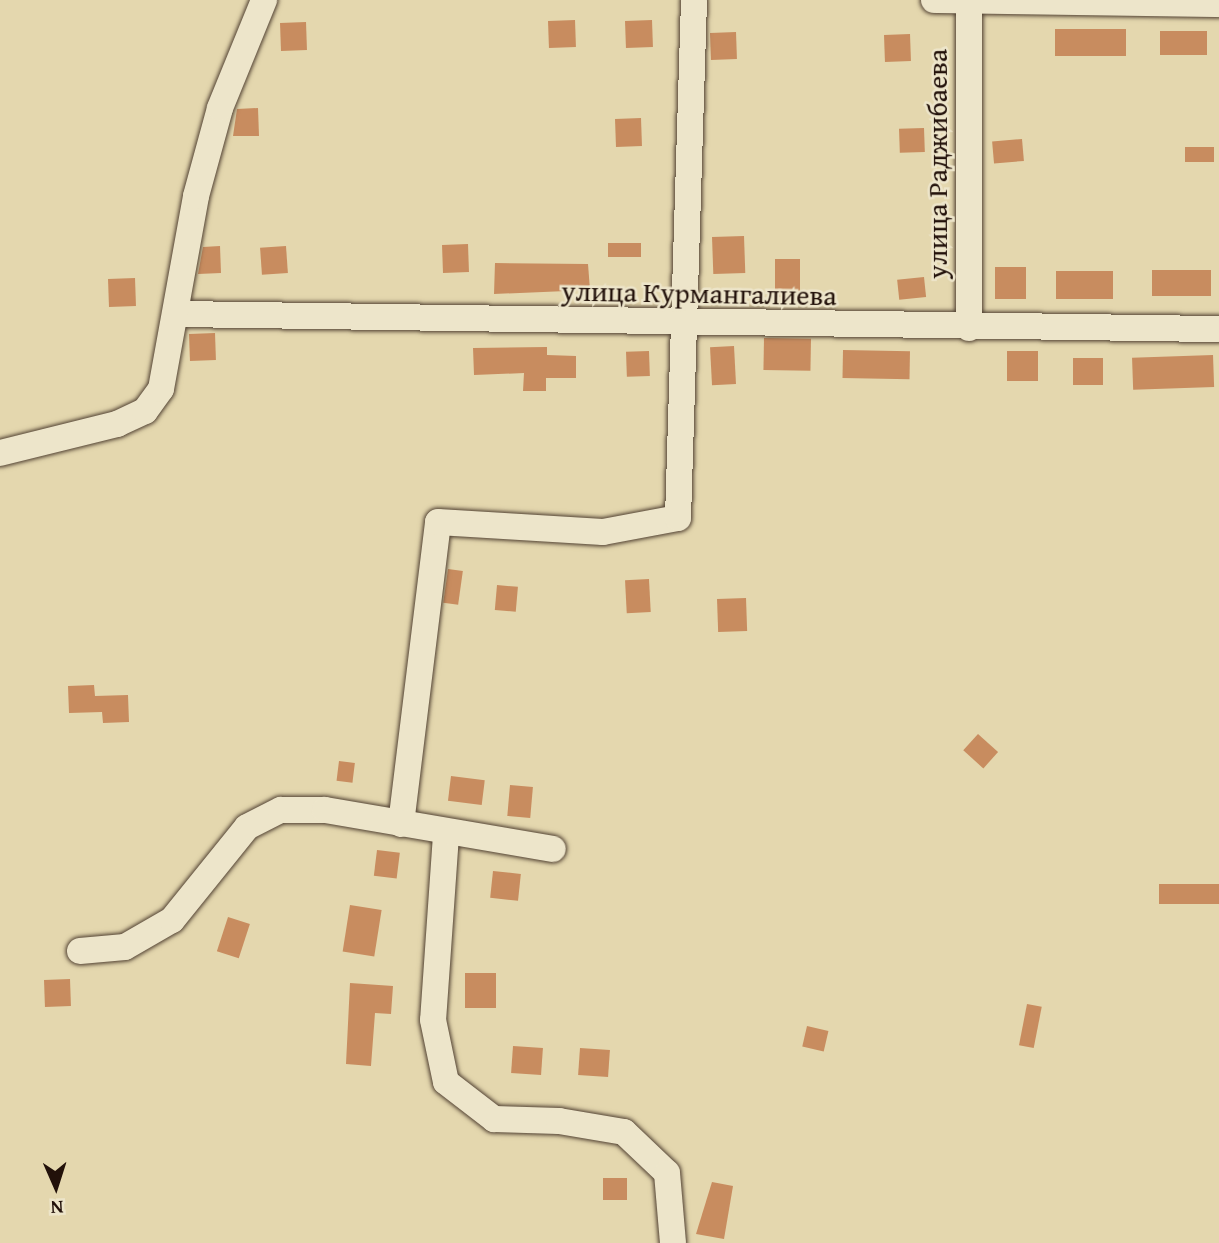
<!DOCTYPE html>
<html>
<head>
<meta charset="utf-8">
<style>
  body { margin:0 }
  #map { position:relative; width:1219px; height:1243px; overflow:hidden; background:#e4d7ae; font-family:"Gentium Book Plus",serif }
  div>[style] { position:absolute }
  .building>* { inset:0; background:#c88c5f; transform-origin:0 0 }
  .roads { filter:drop-shadow(0 0 2px #524233) drop-shadow(0 0 2px #524233) }
  .minor>* { height:26px; margin:-13px; padding:0 13px; transform-origin:13px; border-radius:13px; background:#ede5ca }
  span { translate:-50% -50%; white-space:nowrap; text-align:center; line-height:1.15; -webkit-text-stroke:5px #ede5ca; paint-order:stroke }
  .street-label { font-size:28px; color:#22110a }
  .north { position:absolute; left:21px; top:1152px; width:70px; height:70px; -webkit-text-stroke:5px #ede5ca; paint-order:stroke; rotate:177deg; font-size:19px; font-weight:700; line-height:28px; text-align:center; color:#22110a }
  .north::after { content:''; display:block; margin:auto; width:24px; height:32px; background:#22110a; clip-path:polygon(50% 0,100% 100%,50% 72%,0 100%) }
</style>
</head>
<body>
<div id="map">
  <div class="building">
    <div style="left:575px;top:20px;width:27px;height:27px;rotate:88deg"></div>
    <div style="left:652px;top:20px;width:27px;height:27px;rotate:88deg"></div>
    <div style="left:306px;top:22px;width:28px;height:26px;rotate:88deg"></div>
    <div style="left:1055px;top:29px;width:71px;height:27px"></div>
    <div style="left:1160px;top:31px;width:47px;height:24px"></div>
    <div style="left:736px;top:32px;width:27px;height:26px;rotate:88deg"></div>
    <div style="left:910px;top:34px;width:27px;height:26px;rotate:88deg"></div>
    <div style="clip-path:polygon(258px 108px,259px 136px,233px 136px,237px 109px)"></div>
    <div style="left:641px;top:118px;width:28px;height:26px;rotate:88deg"></div>
    <div style="left:924px;top:128px;width:24px;height:25px;rotate:88deg"></div>
    <div style="left:1022px;top:139px;width:22px;height:30px;rotate:85deg"></div>
    <div style="left:1214px;top:147px;width:15px;height:29px;rotate:90deg"></div>
    <div style="left:744px;top:236px;width:37px;height:32px;rotate:88deg"></div>
    <div style="left:641px;top:243px;width:14px;height:33px;rotate:90deg"></div>
    <div style="left:468px;top:244px;width:28px;height:26px;rotate:88deg"></div>
    <div style="clip-path:polygon(220px 246px,221px 273px,198px 274px,203px 247px)"></div>
    <div style="left:286px;top:246px;width:27px;height:26px;rotate:86deg"></div>
    <div style="left:775px;top:259px;width:25px;height:38px"></div>
    <div style="clip-path:polygon(495px 263px,588px 264px,590px 290px,494px 294px)"></div>
    <div style="left:995px;top:267px;width:31px;height:32px"></div>
    <div style="left:1152px;top:270px;width:59px;height:26px"></div>
    <div style="left:1113px;top:271px;width:28px;height:57px;rotate:90deg"></div>
    <div style="left:924px;top:277px;width:20px;height:27px;rotate:84deg"></div>
    <div style="left:135px;top:278px;width:28px;height:27px;rotate:88deg"></div>
    <div style="left:215px;top:333px;width:27px;height:26px;rotate:88deg"></div>
    <div style="left:764px;top:338px;width:47px;height:32px;rotate:1deg"></div>
    <div style="left:734px;top:346px;width:38px;height:24px;rotate:87deg"></div>
    <div style="clip-path:polygon(547px 347px,547px 355px,576px 356px,576px 378px,546px 378px,546px 391px,523px 391px,524px 373px,474px 375px,473px 348px)"></div>
    <div style="left:843px;top:350px;width:67px;height:28px;rotate:1deg"></div>
    <div style="left:649px;top:351px;width:25px;height:23px;rotate:88deg"></div>
    <div style="left:1007px;top:351px;width:31px;height:30px"></div>
    <div style="left:1213px;top:355px;width:32px;height:81px;rotate:88deg"></div>
    <div style="left:1103px;top:358px;width:27px;height:30px;rotate:90deg"></div>
    <div style="left:448px;top:569px;width:15px;height:34px;rotate:8deg"></div>
    <div style="left:649px;top:579px;width:33px;height:24px;rotate:87deg"></div>
    <div style="left:497px;top:585px;width:21px;height:25px;rotate:5deg"></div>
    <div style="left:746px;top:598px;width:33px;height:29px;rotate:88deg"></div>
    <div style="clip-path:polygon(94px 685px,95px 696px,128px 695px,129px 722px,103px 723px,102px 712px,69px 713px,68px 686px)"></div>
    <div style="left:978px;top:734px;width:27px;height:22px;rotate:42deg"></div>
    <div style="left:339px;top:761px;width:16px;height:20px;rotate:7deg"></div>
    <div style="left:451px;top:776px;width:34px;height:25px;rotate:7deg"></div>
    <div style="left:510px;top:785px;width:23px;height:31px;rotate:5deg"></div>
    <div style="left:377px;top:850px;width:23px;height:26px;rotate:7deg"></div>
    <div style="left:493px;top:871px;width:28px;height:27px;rotate:6deg"></div>
    <div style="left:1219px;top:884px;width:20px;height:60px;rotate:90deg"></div>
    <div style="left:350px;top:905px;width:32px;height:47px;rotate:9deg"></div>
    <div style="left:228px;top:917px;width:23px;height:36px;rotate:18deg"></div>
    <div style="left:465px;top:973px;width:31px;height:35px"></div>
    <div style="left:70px;top:979px;width:27px;height:26px;rotate:88deg"></div>
    <div style="clip-path:polygon(350px 983px,393px 986px,391px 1014px,375px 1013px,371px 1066px,346px 1064px)"></div>
    <div style="left:1027px;top:1004px;width:15px;height:42px;rotate:11deg"></div>
    <div style="left:807px;top:1026px;width:22px;height:21px;rotate:13deg"></div>
    <div style="left:513px;top:1046px;width:30px;height:27px;rotate:4deg"></div>
    <div style="left:580px;top:1048px;width:30px;height:27px;rotate:4deg"></div>
    <div style="left:627px;top:1178px;width:22px;height:24px;rotate:90deg"></div>
    <div style="clip-path:polygon(712px 1182px,733px 1186px,724px 1239px,696px 1234px)"></div>
  </div>
  <div class="roads">
    <div class="minor">
      <div style="left:934px;top:0;width:285px;rotate:0.8deg"></div>
      <div style="left:178px;top:314px;width:1041px;rotate:0.83deg"></div>
      <div style="left:969px;top:328px;width:328px;rotate:-90deg"></div>
      <div style="left:0;top:453px;width:121px;rotate:-13.9deg"></div>
      <div style="left:117px;top:424px;width:31px;rotate:-25deg"></div>
      <div style="left:145px;top:411px;width:27px;rotate:-54deg"></div>
      <div style="left:161px;top:389px;width:196px;rotate:-79.7deg"></div>
      <div style="left:196px;top:196px;width:91px;rotate:-74.7deg"></div>
      <div style="left:220px;top:108px;width:117px;rotate:-67.8deg"></div>
      <div style="left:401px;top:824px;width:304px;rotate:-83deg"></div>
      <div style="left:438px;top:522px;width:165px;rotate:3.5deg"></div>
      <div style="left:603px;top:532px;width:76px;rotate:-10.6deg"></div>
      <div style="left:678px;top:518px;width:518px;rotate:-88.23deg"></div>
      <div style="left:446px;top:835px;width:185px;rotate:94deg"></div>
      <div style="left:433px;top:1020px;width:63px;rotate:78.2deg"></div>
      <div style="left:446px;top:1082px;width:61px;rotate:37.6deg"></div>
      <div style="left:494px;top:1119px;width:65px;rotate:1.8deg"></div>
      <div style="left:559px;top:1121px;width:66px;rotate:9.6deg"></div>
      <div style="left:624px;top:1132px;width:59px;rotate:43.6deg"></div>
      <div style="left:667px;top:1173px;width:70px;rotate:85.1deg"></div>
      <div style="left:80px;top:951px;width:45px;rotate:-5.1deg"></div>
      <div style="left:125px;top:947px;width:54px;rotate:-29.9deg"></div>
      <div style="left:172px;top:920px;width:119px;rotate:-51.1deg"></div>
      <div style="left:247px;top:827px;width:38px;rotate:-27deg"></div>
      <div style="left:281px;top:810px;width:44px"></div>
      <div style="left:325px;top:810px;width:231px;rotate:9.7deg"></div>
    </div>
  </div>
  <div class="street-label">
    <span style="left:937px;top:164px;rotate:-90deg">улица Раджибаева</span>
    <span style="left:699px;top:293px;rotate:1deg">улица Курмангалиева</span>
  </div>
  <div class="north">N</div>
</div>
</body>
</html>
